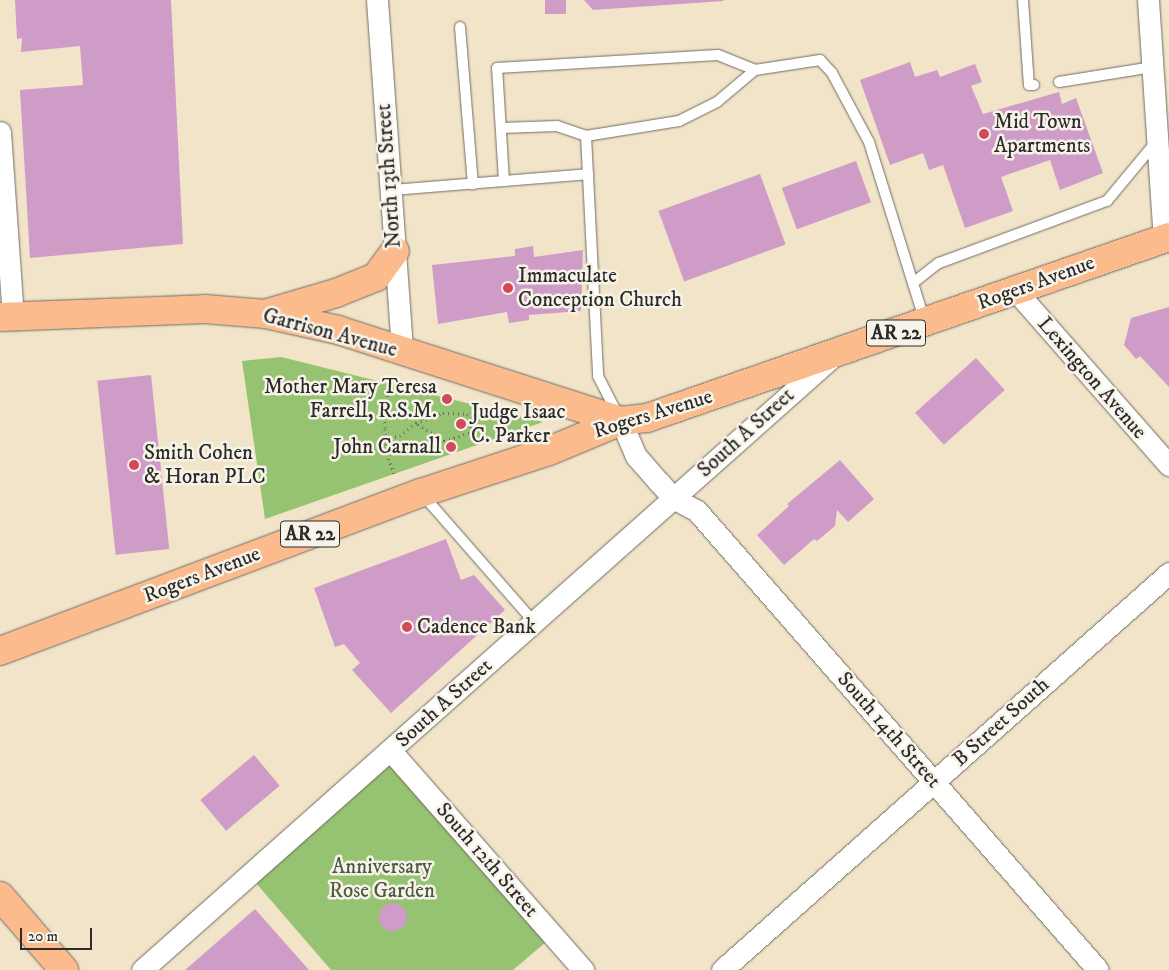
<!DOCTYPE html>
<html>
<head>
<meta charset="utf-8">
<style>
  body { margin:0 }
  #map { position:relative; width:1169px; height:970px; overflow:hidden; background:#f1e4c9; font-family:"IM FELL DW Pica",serif }
  div>[style] { position:absolute }
  .green>* { inset:0; background:#96c371 }
  .building>* { inset:0; background:#cf9cc8; transform-origin:0 0 }
  .round { border-radius:50% }
  .path>* { height:3px; margin-top:-1.5px; transform-origin:0; background:repeating-linear-gradient(90deg,#706c62 0 1px,transparent 0 5px) }
  .roads { filter:drop-shadow(0 0 1px #706c62) drop-shadow(0 0 1px #706c62) }
  .lane>* { height:10px; margin:-5px; padding:0 5px; transform-origin:5px; border-radius:5px; background:#fff }
  .street>* { height:21px; margin:-10.5px; padding:0 10.5px; transform-origin:10.5px; border-radius:10.5px; background:#fff }
  .primary>* { height:28px; margin:-14px; padding:0 14px; transform-origin:14px; border-radius:14px; background:#fbbb8c }
  .dots>* { width:14px; height:14px; translate:-50% -50%; box-sizing:border-box; border:2px solid #f7f3e8; border-radius:50% }
  span { translate:-50% -50%; white-space:nowrap; text-align:center; line-height:1.15; -webkit-text-stroke:5px #f7f3e8; paint-order:stroke }
  .shield-label span { padding:1px 4px; background:#f7f3e8; border:1px solid; border-radius:4px; -webkit-text-stroke-width:0 }
  .shield-label { font-size:20px; color:#2b2b2b; font-weight:700 }
  .poi-label { font-size:21px; color:#2b2b2b }
  .left { translate:0 -50%; text-align:left }
  .right { translate:-100% -50%; text-align:right }
  .street-label { font-size:21px; color:#2b2b2b }
  .park-label { font-size:21px; color:#4b5940 }
  .scale { position:absolute; left:20px; top:928px; width:72px; height:22px; box-sizing:border-box; border:2px solid #2b2b2b; border-top:0; padding-left:6px; font-size:15px; line-height:18px; white-space:nowrap; color:#2b2b2b; -webkit-text-stroke:4px #f7f3e8; paint-order:stroke }
</style>
</head>
<body>
<div id="map">
  <div class="green">
    <div style="clip-path:polygon(281px 357px,543px 422px,265px 519px,242px 361px)"></div>
    <div style="clip-path:polygon(390px 750px,553px 936px,513px 970px,331px 970px,249px 875px)"></div>
  </div>
  <div class="building">
    <div style="clip-path:polygon(15px 0,171px 0,183px 244px,30px 258px,20px 90px,83px 85px,80px 46px,21px 52px,22px 38px,17px 39px)"></div>
    <div style="left:545px;top:0;width:21px;height:14px"></div>
    <div style="clip-path:polygon(584px 0,723px 0,724px 1px,593px 10px)"></div>
    <div style="clip-path:polygon(910px 62px,915px 77px,937px 70px,940px 77px,975px 64px,982px 82px,971px 86px,983px 114px,1059px 92px,1062px 104px,1076px 98px,1103px 173px,1060px 190px,1050px 160px,1001px 177px,1013px 211px,965px 228px,943px 165px,929px 170px,923px 153px,890px 165px,860px 80px)"></div>
    <div style="left:856px;top:161px;width:44px;height:79px;rotate:70deg"></div>
    <div style="left:760px;top:174px;width:75px;height:108px;rotate:70deg"></div>
    <div style="clip-path:polygon(533px 246px,534px 257px,583px 250px,581px 311px,529px 315px,529px 320px,509px 323px,507px 312px,438px 324px,432px 265px,515px 256px,515px 249px)"></div>
    <div style="clip-path:polygon(1169px 307px,1169px 387px,1140px 356px,1136px 359px,1124px 345px,1131px 318px)"></div>
    <div style="left:976px;top:358px;width:43px;height:82px;rotate:48deg"></div>
    <div style="left:151px;top:375px;width:175px;height:54px;rotate:84deg"></div>
    <div style="clip-path:polygon(840px 460px,874px 499px,848px 522px,837px 510px,835px 526px,817px 541px,814px 539px,784px 565px,757px 535px,789px 506px,787px 504px)"></div>
    <div style="clip-path:polygon(446px 539px,461px 580px,474px 575px,505px 610px,391px 713px,352px 670px,360px 663px,344px 644px,335px 647px,314px 588px)"></div>
    <div style="left:254px;top:755px;width:40px;height:70px;rotate:50deg"></div>
    <div class="round" style="left:379px;top:903px;width:28px;height:28px"></div>
    <div style="clip-path:polygon(255px 909px,309px 970px,185px 970px)"></div>
  </div>
  <div class="path">
    <div style="left:392px;top:381px;width:27px;rotate:107deg"></div>
    <div style="left:384px;top:407px;width:22px;rotate:87deg"></div>
    <div style="left:385px;top:429px;width:25px;rotate:88deg"></div>
    <div style="left:386px;top:454px;width:23px;rotate:67deg"></div>
    <div style="left:385px;top:438px;width:15px;rotate:-8deg"></div>
    <div style="left:400px;top:436px;width:21px;rotate:-39deg"></div>
    <div style="left:416px;top:423px;width:29px;rotate:-20deg"></div>
    <div style="left:443px;top:413px;width:24px;rotate:2deg"></div>
    <div style="left:467px;top:414px;width:10px;rotate:53deg"></div>
    <div style="left:473px;top:422px;width:12px;rotate:110deg"></div>
    <div style="left:469px;top:433px;width:26px;rotate:162deg"></div>
    <div style="left:444px;top:441px;width:33px;rotate:-147deg"></div>
  </div>
  <div class="roads">
    <div class="lane">
      <div style="left:1023px;top:0;width:85px;rotate:86deg"></div>
      <div style="left:1029px;top:85px;width:5px"></div>
      <div style="left:460px;top:27px;width:158px;rotate:85.3deg"></div>
      <div style="left:1059px;top:82px;width:95px;rotate:-9.1deg"></div>
      <div style="left:501px;top:128px;width:56px;rotate:-2deg"></div>
      <div style="left:557px;top:126px;width:31px;rotate:19deg"></div>
      <div style="left:586px;top:136px;width:94px;rotate:-9.2deg"></div>
      <div style="left:679px;top:121px;width:42px;rotate:-26.6deg"></div>
      <div style="left:717px;top:102px;width:50px;rotate:-40.1deg"></div>
      <div style="left:586px;top:136px;width:240px;rotate:87.1deg"></div>
      <div style="left:598px;top:376px;width:44px;rotate:62.9deg"></div>
      <div style="left:504px;top:181px;width:113px;rotate:-93.5deg"></div>
      <div style="left:497px;top:68px;width:221px;rotate:-3.4deg"></div>
      <div style="left:718px;top:55px;width:40px;rotate:22deg"></div>
      <div style="left:755px;top:70px;width:66px;rotate:-8.7deg"></div>
      <div style="left:820px;top:60px;width:18px;rotate:47deg"></div>
      <div style="left:832px;top:73px;width:78px;rotate:61.8deg"></div>
      <div style="left:869px;top:142px;width:189px;rotate:72.7deg"></div>
      <div style="left:391px;top:190px;width:198px;rotate:-4.6deg"></div>
      <div style="left:913px;top:283px;width:33px;rotate:-38deg"></div>
      <div style="left:939px;top:263px;width:179px;rotate:-20.3deg"></div>
      <div style="left:1107px;top:201px;width:77px;rotate:-50.3deg"></div>
      <div style="left:422px;top:494px;width:170px;rotate:48.8deg"></div>
    </div>
    <div class="street">
      <div style="left:377px;top:0;width:352px;rotate:85.9deg"></div>
      <div style="left:1148px;top:0;width:239px;rotate:86.2deg"></div>
      <div style="left:0;top:132px;width:184px;rotate:86deg"></div>
      <div style="left:1015px;top:290px;width:233px;rotate:48.7deg"></div>
      <div style="left:621px;top:421px;width:38px;rotate:67deg"></div>
      <div style="left:636px;top:456px;width:35px;rotate:49deg"></div>
      <div style="left:659px;top:482px;width:21px;rotate:49deg"></div>
      <div style="left:673px;top:498px;width:27px;rotate:28deg"></div>
      <div style="left:697px;top:511px;width:609px;rotate:48.86deg"></div>
      <div style="left:390px;top:750px;width:293px;rotate:48.7deg"></div>
      <div style="left:142px;top:970px;width:922px;rotate:-41.61deg"></div>
      <div style="left:722px;top:970px;width:598px;rotate:-41.61deg"></div>
    </div>
    <div class="primary">
      <div style="left:268px;top:313px;width:71px;rotate:-16.4deg"></div>
      <div style="left:336px;top:293px;width:43px;rotate:-21.8deg"></div>
      <div style="left:376px;top:277px;width:32px;rotate:-54deg"></div>
      <div style="left:0;top:317px;width:205px;rotate:-2.2deg"></div>
      <div style="left:205px;top:309px;width:61px;rotate:4.7deg"></div>
      <div style="left:266px;top:314px;width:74px;rotate:12.5deg"></div>
      <div style="left:338px;top:330px;width:297px;rotate:17.8deg"></div>
      <div style="left:0;top:651px;width:450px;rotate:-20.6deg"></div>
      <div style="left:421px;top:493px;width:135px;rotate:-18.2deg"></div>
      <div style="left:549px;top:451px;width:78px;rotate:-22.6deg"></div>
      <div style="left:621px;top:421px;width:26px;rotate:-7deg"></div>
      <div style="left:647px;top:418px;width:552px;rotate:-19.12deg"></div>
      <div style="left:0;top:896px;width:98px;rotate:49.1deg"></div>
    </div>
  </div>
  <div class="dots">
    <div style="left:984px;top:134px;background:#d1495b"></div>
    <div style="left:508px;top:288px;background:#d1495b"></div>
    <div style="left:447px;top:399px;background:#d1495b"></div>
    <div style="left:461px;top:424px;background:#d1495b"></div>
    <div style="left:451px;top:447px;background:#d1495b"></div>
    <div style="left:134px;top:465px;background:#d1495b"></div>
    <div style="left:407px;top:627px;background:#d1495b"></div>
  </div>
  <div class="shield-label">
    <span style="left:896px;top:333px">AR 22</span>
    <span style="left:310px;top:534px">AR 22</span>
  </div>
  <div class="poi-label">
    <span class="left" style="left:994px;top:134px">Mid Town<br>Apartments</span>
    <span class="left" style="left:518px;top:288px">Immaculate<br>Conception Church</span>
    <span class="right" style="left:437px;top:399px">Mother Mary Teresa<br>Farrell, R.S.M.</span>
    <span class="left" style="left:471px;top:424px">Judge Isaac<br>C. Parker</span>
    <span class="right" style="left:441px;top:447px">John Carnall</span>
    <span class="left" style="left:144px;top:465px">Smith Cohen<br>&amp; Horan PLC</span>
    <span class="left" style="left:417px;top:627px">Cadence Bank</span>
  </div>
  <div class="street-label">
    <span style="left:389px;top:176px;rotate:-94deg">North 13th Street</span>
    <span style="left:1036px;top:283px;rotate:-20deg">Rogers Avenue</span>
    <span style="left:330px;top:333px;rotate:15deg">Garrison Avenue</span>
    <span style="left:1092px;top:378px;rotate:49deg">Lexington Avenue</span>
    <span style="left:653px;top:414px;rotate:-17deg">Rogers Avenue</span>
    <span style="left:746px;top:433px;rotate:-42deg">South A Street</span>
    <span style="left:202px;top:575px;rotate:-21deg">Rogers Avenue</span>
    <span style="left:444px;top:703px;rotate:-42deg">South A Street</span>
    <span style="left:1001px;top:722px;rotate:-42deg">B Street South</span>
    <span style="left:889px;top:730px;rotate:49deg">South 14th Street</span>
    <span style="left:487px;top:860px;rotate:49deg">South 12th Street</span>
  </div>
  <div class="park-label">
    <span style="left:382px;top:879px">Anniversary<br>Rose Garden</span>
  </div>
  <div class="scale">20 m</div>
</div>
</body>
</html>
